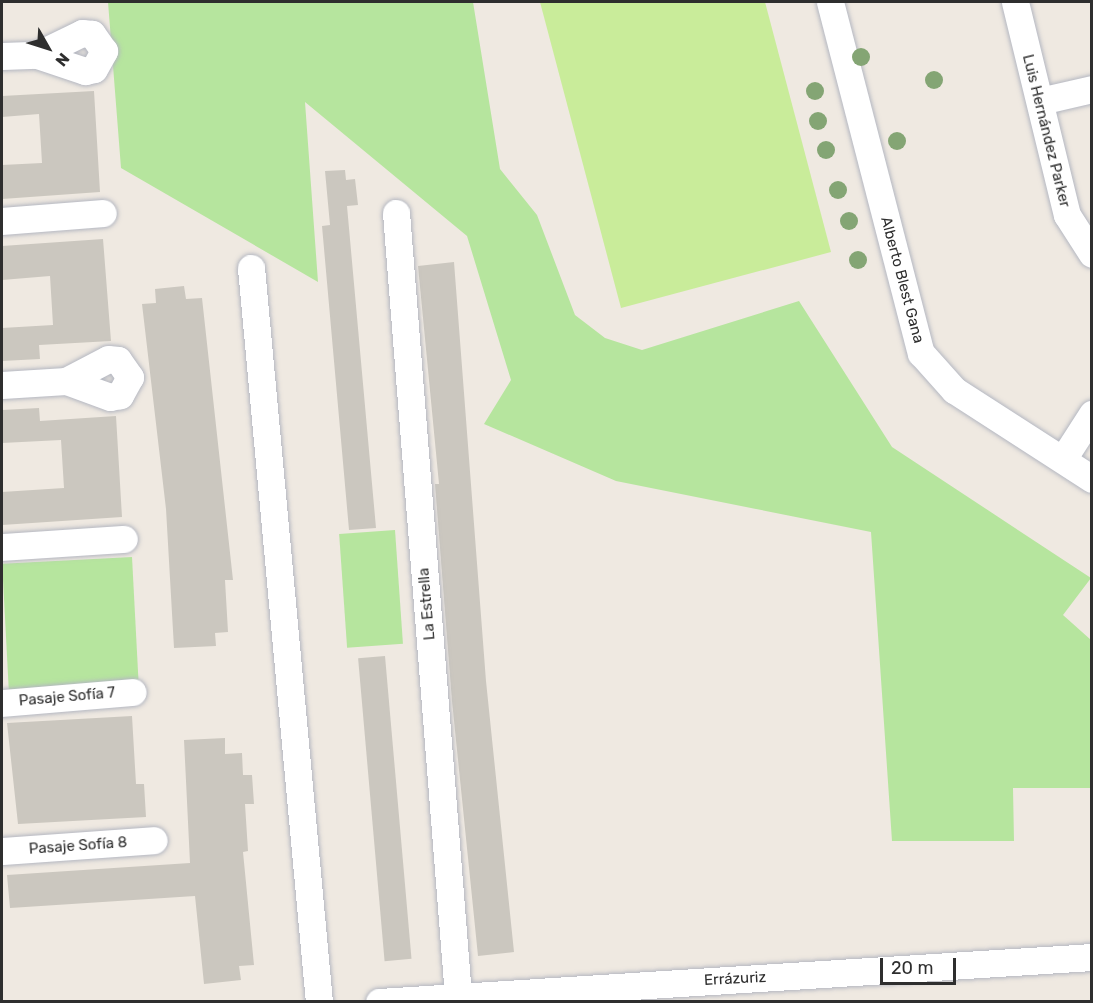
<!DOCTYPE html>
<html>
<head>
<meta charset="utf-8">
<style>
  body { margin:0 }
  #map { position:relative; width:1093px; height:1003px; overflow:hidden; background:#efe9e1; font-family:Rubik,sans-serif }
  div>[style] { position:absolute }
  .green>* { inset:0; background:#b6e59e; transform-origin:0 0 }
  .pitch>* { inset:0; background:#c9ec9a }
  .building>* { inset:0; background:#cbc7bf; transform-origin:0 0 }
  .roads { filter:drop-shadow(0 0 2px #b4b7c1) drop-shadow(0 0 2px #b4b7c1) }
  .minor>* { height:27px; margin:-13.5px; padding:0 13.5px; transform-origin:13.5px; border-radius:13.5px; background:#fff }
  .trees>* { width:18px; height:18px; margin:-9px; border-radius:50%; background:#84a574 }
  span { translate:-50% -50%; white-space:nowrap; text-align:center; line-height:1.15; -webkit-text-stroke:5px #fff; paint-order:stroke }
  .street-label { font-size:15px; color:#2e2e2e }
  .frame { position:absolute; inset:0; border:3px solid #2e2e2e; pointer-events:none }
  .north { position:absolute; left:18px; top:18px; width:60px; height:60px; -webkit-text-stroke:4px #fff; paint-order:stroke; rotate:129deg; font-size:16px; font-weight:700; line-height:24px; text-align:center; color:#2e2e2e }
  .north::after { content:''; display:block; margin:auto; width:21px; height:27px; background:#2e2e2e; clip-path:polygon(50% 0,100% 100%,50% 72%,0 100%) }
  .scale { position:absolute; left:880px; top:958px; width:76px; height:27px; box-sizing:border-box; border:3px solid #2e2e2e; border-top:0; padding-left:8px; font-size:18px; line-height:21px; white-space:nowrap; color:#2e2e2e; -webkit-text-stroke:4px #fff; paint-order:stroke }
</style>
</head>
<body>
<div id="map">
  <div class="green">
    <div style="clip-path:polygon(108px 2px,473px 2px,500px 169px,537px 215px,575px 315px,605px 338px,642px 350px,799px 301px,892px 447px,1091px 578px,1063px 615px,1091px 640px,1091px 788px,1013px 788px,1014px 841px,892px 841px,871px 532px,616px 481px,484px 424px,511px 380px,467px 236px,305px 102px,318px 282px,121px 168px)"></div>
    <div style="left:395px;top:530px;width:114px;height:56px;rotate:86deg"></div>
    <div style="left:132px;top:557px;width:126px;height:130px;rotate:87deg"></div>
  </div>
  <div class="pitch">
    <div style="clip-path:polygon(540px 2px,765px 2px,831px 252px,621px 308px)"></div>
  </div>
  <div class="building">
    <div style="clip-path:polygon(94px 91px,100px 192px,2px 199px,2px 165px,42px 163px,39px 114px,2px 117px,2px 96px)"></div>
    <div style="clip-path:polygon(345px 170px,346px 180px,355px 179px,358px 205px,347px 206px,376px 528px,349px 530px,322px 226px,330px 225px,325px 171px)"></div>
    <div style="clip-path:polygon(103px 239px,111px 341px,39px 345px,40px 359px,2px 361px,2px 328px,53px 325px,50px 276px,2px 280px,2px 246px)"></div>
    <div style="clip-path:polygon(454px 262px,486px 681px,514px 952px,478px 956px,452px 701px,435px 484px,439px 484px,418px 266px)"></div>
    <div style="clip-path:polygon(184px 286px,186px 299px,202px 298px,233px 580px,225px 580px,228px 632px,215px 633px,216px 646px,174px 648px,166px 509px,142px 304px,156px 303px,155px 289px)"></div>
    <div style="clip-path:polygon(39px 408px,40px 421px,116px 416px,122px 517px,2px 525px,2px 492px,64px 488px,61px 440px,2px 443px,2px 410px)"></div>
    <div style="left:385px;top:656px;width:304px;height:27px;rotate:85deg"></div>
    <div style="clip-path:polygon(132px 716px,136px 784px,144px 784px,146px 817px,18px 824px,7px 723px)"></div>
    <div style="clip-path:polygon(225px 738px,225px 754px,242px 753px,243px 775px,252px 775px,254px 804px,245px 804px,248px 851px,243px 852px,254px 965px,239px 966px,241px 980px,204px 984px,195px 896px,10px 908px,7px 875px,190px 863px,184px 740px)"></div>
  </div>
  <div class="roads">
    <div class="minor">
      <div style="left:830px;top:2px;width:363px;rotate:75.5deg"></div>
      <div style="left:921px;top:353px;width:50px;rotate:48.3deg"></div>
      <div style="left:954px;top:390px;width:164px;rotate:32.8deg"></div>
      <div style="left:1015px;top:2px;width:219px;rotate:76.3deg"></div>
      <div style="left:1067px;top:215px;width:46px;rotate:57.3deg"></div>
      <div style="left:2px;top:56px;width:35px;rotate:-2deg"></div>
      <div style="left:37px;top:55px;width:51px;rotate:18.4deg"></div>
      <div style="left:85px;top:71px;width:9px;rotate:-13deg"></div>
      <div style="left:94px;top:69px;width:21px;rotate:-61deg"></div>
      <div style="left:104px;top:51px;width:21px;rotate:-125deg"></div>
      <div style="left:92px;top:34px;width:10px;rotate:-174deg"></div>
      <div style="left:82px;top:33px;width:50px;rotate:153.9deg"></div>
      <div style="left:1040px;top:101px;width:53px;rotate:-13deg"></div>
      <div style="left:396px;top:213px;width:785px;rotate:85.47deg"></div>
      <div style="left:2px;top:221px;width:101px;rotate:-4.5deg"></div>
      <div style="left:251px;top:268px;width:737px;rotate:84.71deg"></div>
      <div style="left:2px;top:385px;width:64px;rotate:-3.6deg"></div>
      <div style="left:66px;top:381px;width:47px;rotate:-27.6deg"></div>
      <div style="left:108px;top:359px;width:10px;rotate:6deg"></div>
      <div style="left:118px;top:360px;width:21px;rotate:55deg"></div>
      <div style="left:130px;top:377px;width:21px;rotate:119deg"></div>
      <div style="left:120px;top:395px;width:10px;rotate:169deg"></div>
      <div style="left:110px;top:397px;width:47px;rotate:-160deg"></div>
      <div style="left:1063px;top:459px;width:54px;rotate:-57.2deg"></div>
      <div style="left:2px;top:547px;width:122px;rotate:-3.8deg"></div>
      <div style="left:2px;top:703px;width:131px;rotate:-4.8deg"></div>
      <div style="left:2px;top:851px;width:152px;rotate:-4.1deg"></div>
      <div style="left:379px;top:1002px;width:714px;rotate:-3.61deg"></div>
    </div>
  </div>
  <div class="trees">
    <div style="left:861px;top:57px"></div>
    <div style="left:934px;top:80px"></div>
    <div style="left:815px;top:91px"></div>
    <div style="left:818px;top:121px"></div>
    <div style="left:897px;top:141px"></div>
    <div style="left:826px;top:150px"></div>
    <div style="left:838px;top:190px"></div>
    <div style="left:849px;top:221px"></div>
    <div style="left:858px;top:260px"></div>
  </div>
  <div class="street-label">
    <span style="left:1046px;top:131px;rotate:76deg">Luis Hernández Parker</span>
    <span style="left:902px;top:280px;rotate:75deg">Alberto Blest Gana</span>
    <span style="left:427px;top:604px;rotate:-95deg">La Estrella</span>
    <span style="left:67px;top:697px;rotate:-5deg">Pasaje Sofía 7</span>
    <span style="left:78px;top:846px;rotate:-4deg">Pasaje Sofía 8</span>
    <span style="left:735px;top:979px;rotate:-3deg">Errázuriz</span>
  </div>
  <div class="frame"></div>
  <div class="north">N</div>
  <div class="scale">20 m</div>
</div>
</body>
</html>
